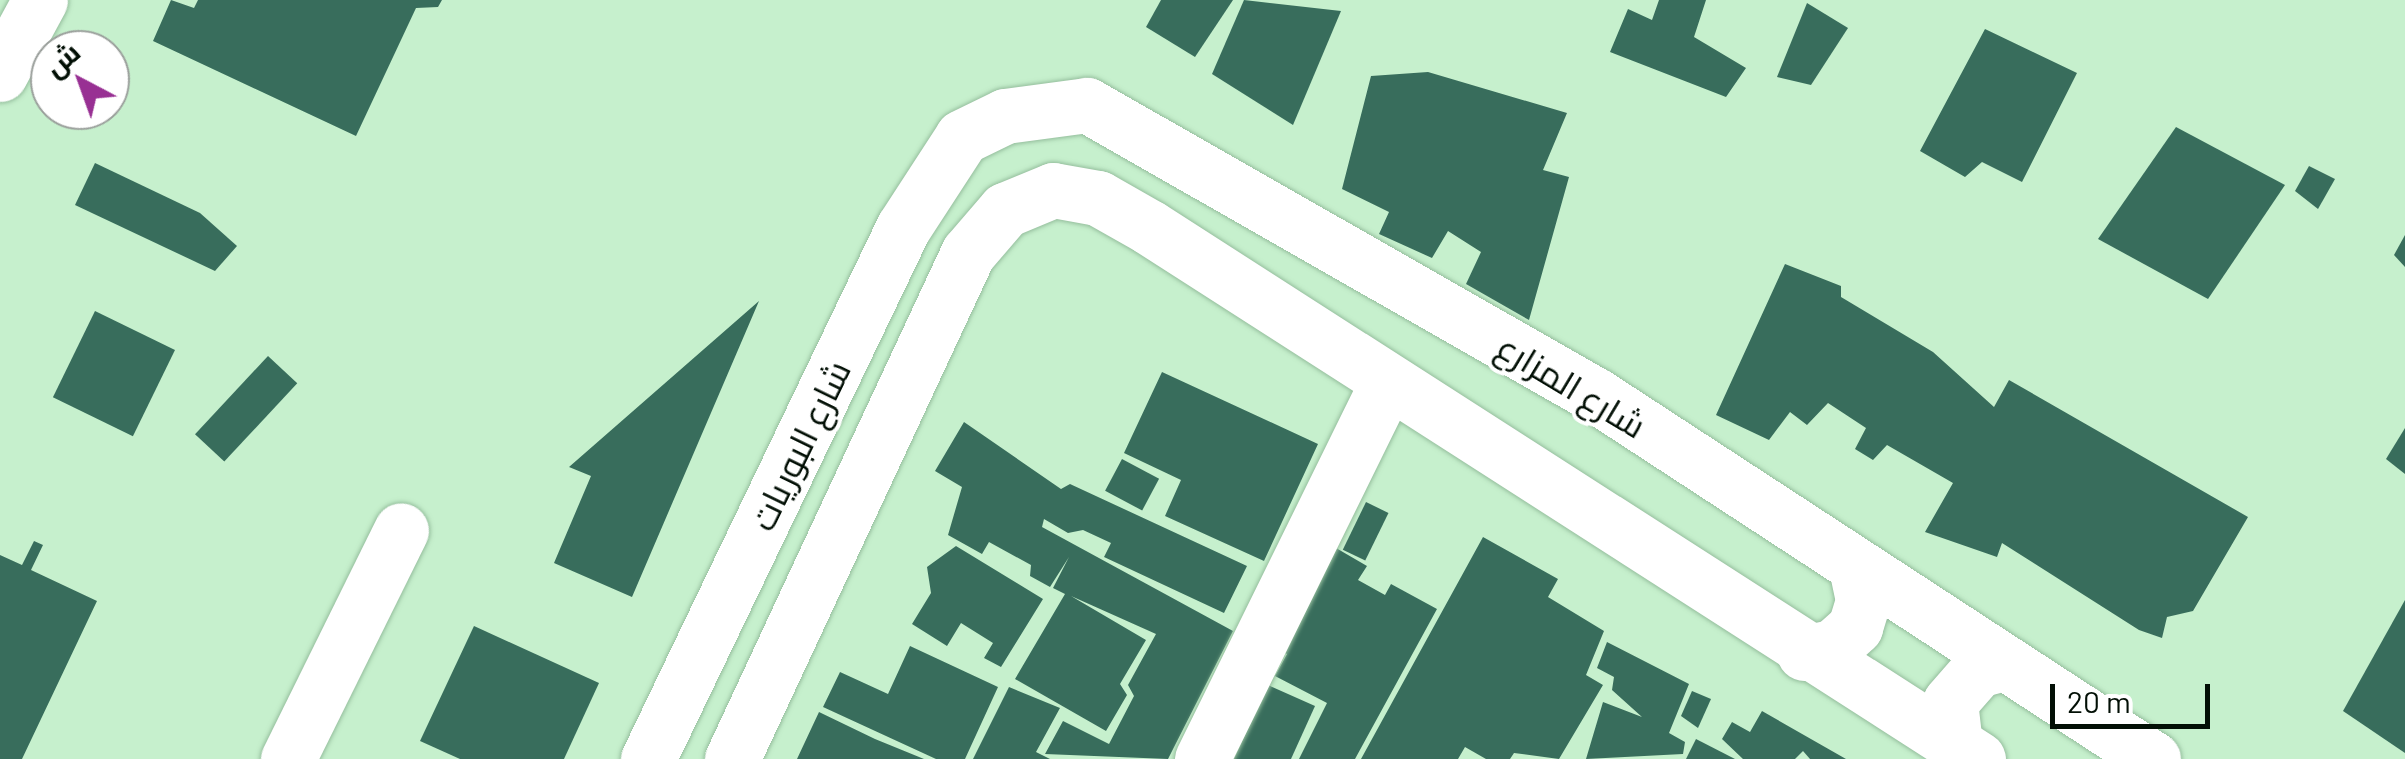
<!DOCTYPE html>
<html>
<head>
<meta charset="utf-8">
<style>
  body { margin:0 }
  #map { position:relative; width:2405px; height:759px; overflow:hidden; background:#c6f0cd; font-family:Barlow,Cairo,sans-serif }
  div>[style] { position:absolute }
  .building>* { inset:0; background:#386d5c; transform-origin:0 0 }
  .roads { filter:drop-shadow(0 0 2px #95be9d) drop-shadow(0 0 2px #95be9d) }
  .minor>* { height:55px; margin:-27.5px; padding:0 27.5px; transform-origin:27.5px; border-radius:27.5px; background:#fff }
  span { translate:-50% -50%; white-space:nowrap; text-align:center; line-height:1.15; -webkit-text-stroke:8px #fff; paint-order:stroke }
  .street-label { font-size:35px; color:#020f05 }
  .north { position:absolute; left:30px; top:30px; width:100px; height:100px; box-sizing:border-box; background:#fff; border:2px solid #9a9f9b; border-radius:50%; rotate:319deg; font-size:28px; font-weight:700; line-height:40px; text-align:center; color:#020f05 }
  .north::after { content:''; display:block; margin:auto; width:35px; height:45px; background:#983093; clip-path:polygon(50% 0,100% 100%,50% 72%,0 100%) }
  .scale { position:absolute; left:2050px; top:684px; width:160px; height:45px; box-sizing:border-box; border:5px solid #020f05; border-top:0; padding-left:12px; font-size:30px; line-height:35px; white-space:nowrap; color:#020f05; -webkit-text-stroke:8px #fff; paint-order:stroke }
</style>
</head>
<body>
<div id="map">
  <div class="building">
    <div style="clip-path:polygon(171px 0,194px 8px,198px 0,442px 0,438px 7px,416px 8px,356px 136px,153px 41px)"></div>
    <div style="clip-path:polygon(1161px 0,1233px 0,1195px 57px,1146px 27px)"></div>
    <div style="clip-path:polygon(1244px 0,1341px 11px,1293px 125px,1212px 74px)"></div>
    <div style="clip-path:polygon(1659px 0,1706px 0,1694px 37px,1746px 68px,1726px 97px,1610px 52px,1628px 9px,1652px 20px)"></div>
    <div style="clip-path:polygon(1807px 3px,1848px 28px,1811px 85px,1777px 77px)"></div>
    <div style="clip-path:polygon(1985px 29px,2077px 73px,2022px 182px,1982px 162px,1965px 177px,1920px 151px)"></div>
    <div style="clip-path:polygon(1428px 72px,1567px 113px,1543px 170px,1569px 177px,1529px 320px,1466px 284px,1481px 252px,1448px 231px,1432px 258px,1379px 234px,1389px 212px,1342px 189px,1371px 76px)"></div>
    <div style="clip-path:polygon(2176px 127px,2285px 185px,2208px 299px,2098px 239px)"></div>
    <div style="clip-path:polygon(95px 163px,200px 213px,237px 246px,215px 271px,75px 205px)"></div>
    <div style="clip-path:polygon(2309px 166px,2335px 179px,2318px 209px,2295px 191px)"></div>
    <div style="clip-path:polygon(2405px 235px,2405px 267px,2394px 255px)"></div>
    <div style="clip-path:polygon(1785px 264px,1841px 286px,1841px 297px,1933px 352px,1994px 407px,2009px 380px,2248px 517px,2193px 611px,2167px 617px,2162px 638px,2139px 630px,2002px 543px,1997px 557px,1925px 532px,1953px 483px,1887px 445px,1873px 460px,1855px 449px,1866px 428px,1828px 403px,1807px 425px,1790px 412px,1769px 440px,1716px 415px)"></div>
    <div style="clip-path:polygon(759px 301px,632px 597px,554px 563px,591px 476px,569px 467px)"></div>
    <div style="left:95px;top:311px;width:89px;height:96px;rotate:26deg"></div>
    <div style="left:268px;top:356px;width:40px;height:107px;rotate:43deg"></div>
    <div style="clip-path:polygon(1162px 372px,1318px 444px,1264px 561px,1165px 516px,1181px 480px,1124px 453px)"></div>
    <div style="clip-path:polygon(964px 422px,1061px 489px,1070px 484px,1247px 566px,1224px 613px,1104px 557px,1111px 543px,1083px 530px,1068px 533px,1044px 519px,1042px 527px,1233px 631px,1168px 759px,1045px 754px,1063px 721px,1109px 744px,1134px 696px,1128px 685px,1156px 634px,1071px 596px,1146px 640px,1120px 684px,1127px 695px,1106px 731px,1015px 679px,1065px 594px,1053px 588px,1069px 557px,1050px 587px,1030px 576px,1031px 565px,989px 542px,982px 554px,948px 535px,962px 487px,935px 471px)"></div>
    <div style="clip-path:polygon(2405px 428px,2405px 474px,2386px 459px)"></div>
    <div style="left:1122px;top:459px;width:42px;height:36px;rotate:28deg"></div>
    <div style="left:1366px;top:502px;width:25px;height:53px;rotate:26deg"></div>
    <div style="clip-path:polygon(1483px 537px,1558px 579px,1548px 597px,1604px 631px,1586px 675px,1603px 685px,1559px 759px,1514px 753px,1510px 759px,1486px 759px,1465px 747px,1458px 759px,1361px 759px)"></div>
    <div style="clip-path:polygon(34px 541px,43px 545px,31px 570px,97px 601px,22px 759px,0 759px,0 555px,22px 565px)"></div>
    <div style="clip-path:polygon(956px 546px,1043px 599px,1001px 667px,984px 658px,993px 643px,961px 623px,947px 646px,912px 624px,931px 593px,927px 567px)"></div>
    <div style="clip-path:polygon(1336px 548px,1367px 566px,1358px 580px,1385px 595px,1391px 584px,1437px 609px,1355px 759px,1299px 759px,1327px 703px,1275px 676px,1287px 654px,1280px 650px)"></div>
    <div style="clip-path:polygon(2405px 600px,2405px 753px,2343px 711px)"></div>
    <div style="clip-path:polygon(474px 626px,599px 683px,564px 759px,460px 759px,420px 741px)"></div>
    <div style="clip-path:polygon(1607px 642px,1689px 684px,1669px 733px,1685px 742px,1683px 754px,1586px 759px,1603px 702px,1642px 717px,1612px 690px,1614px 677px,1597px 668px)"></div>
    <div style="clip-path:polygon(910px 646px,998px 687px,965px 759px,936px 759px,823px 707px,840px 672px,888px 694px)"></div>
    <div style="clip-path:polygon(1268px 685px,1315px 706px,1291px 759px,1234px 759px)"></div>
    <div style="clip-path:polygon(1009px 687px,1060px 708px,1036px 752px,1050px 759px,973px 759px)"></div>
    <div style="clip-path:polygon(1692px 691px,1711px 699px,1698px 728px,1681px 716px)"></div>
    <div style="clip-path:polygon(1762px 711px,1846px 759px,1810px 759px,1803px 751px,1795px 759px,1743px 759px,1722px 739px,1732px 722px,1750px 732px)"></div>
    <div style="clip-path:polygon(819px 712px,875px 739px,924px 759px,797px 759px)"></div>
    <div style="clip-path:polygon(1696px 739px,1735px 759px,1686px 759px)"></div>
  </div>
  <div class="roads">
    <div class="minor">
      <div style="left:0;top:74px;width:84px;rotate:-61.6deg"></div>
      <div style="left:1804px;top:653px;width:30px;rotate:-12deg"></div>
      <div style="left:1833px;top:647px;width:30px;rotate:-42deg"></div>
      <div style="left:1855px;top:627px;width:28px;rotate:-73deg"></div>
      <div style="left:1863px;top:600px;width:29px;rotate:-102deg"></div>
      <div style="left:1955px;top:745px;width:43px;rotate:-96.6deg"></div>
      <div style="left:1950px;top:702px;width:43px;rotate:-48.8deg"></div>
      <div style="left:1978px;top:670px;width:23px;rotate:-15deg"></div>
      <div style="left:288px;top:759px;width:255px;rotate:-63.7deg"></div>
      <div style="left:648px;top:759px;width:589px;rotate:-64.35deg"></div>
      <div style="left:903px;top:228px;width:108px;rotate:-57deg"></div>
      <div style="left:962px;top:137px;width:48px;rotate:-26deg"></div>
      <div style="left:1005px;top:116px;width:83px;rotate:-7.6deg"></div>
      <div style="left:1087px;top:105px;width:587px;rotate:29.71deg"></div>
      <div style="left:1597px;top:396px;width:664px;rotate:33.14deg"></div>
      <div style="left:732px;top:759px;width:558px;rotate:-65deg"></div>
      <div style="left:968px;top:253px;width:57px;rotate:-49.3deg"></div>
      <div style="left:1005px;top:210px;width:52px;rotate:-22.6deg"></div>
      <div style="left:1053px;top:190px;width:46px;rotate:10.1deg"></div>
      <div style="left:1098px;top:198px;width:59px;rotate:29.6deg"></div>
      <div style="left:1149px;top:227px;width:985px;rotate:32.69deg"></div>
      <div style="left:1202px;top:759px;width:421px;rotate:-63.8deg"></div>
    </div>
  </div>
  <div class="street-label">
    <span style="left:1572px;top:385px;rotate:31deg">شارع المزارع</span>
    <span style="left:799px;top:445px;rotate:-64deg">شارع البوريات</span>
  </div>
  <div class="north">ش</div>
  <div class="scale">20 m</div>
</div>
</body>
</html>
